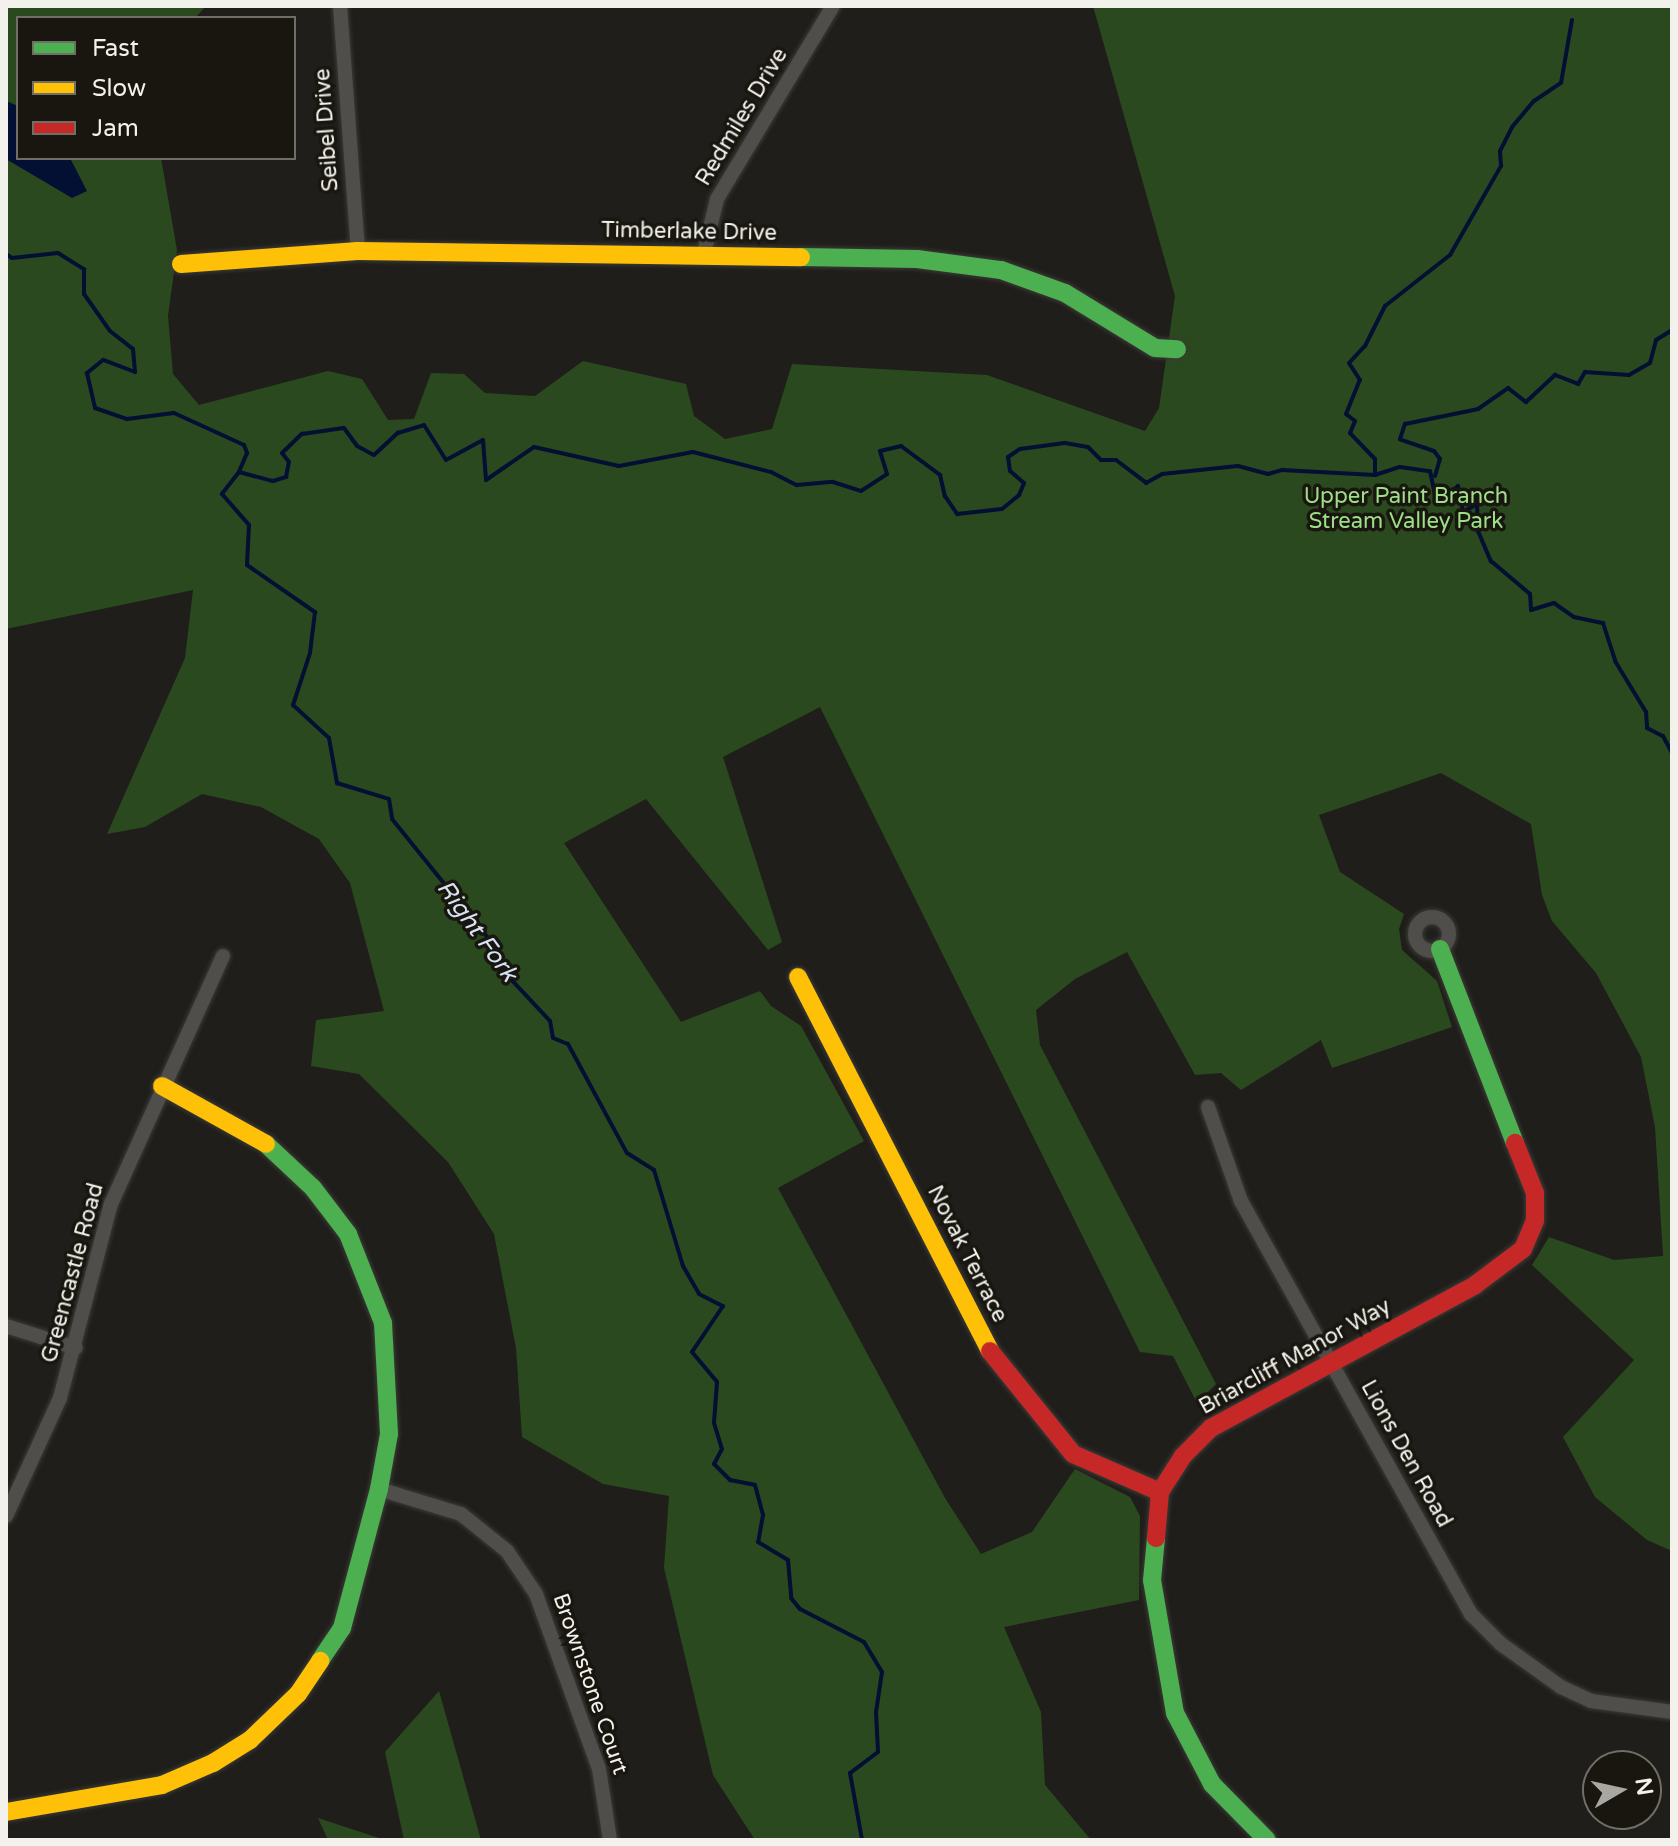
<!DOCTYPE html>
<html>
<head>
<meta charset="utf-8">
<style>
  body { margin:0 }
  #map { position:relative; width:1678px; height:1846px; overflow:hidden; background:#1f1e1a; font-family:"Varela Round",sans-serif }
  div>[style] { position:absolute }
  .green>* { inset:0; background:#2b491f }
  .water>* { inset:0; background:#030f33 }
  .stream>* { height:4px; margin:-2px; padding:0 2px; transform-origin:2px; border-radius:2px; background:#030f33 }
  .roads { filter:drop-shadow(0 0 2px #3b3a37) drop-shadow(0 0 2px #3b3a37) }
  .street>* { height:14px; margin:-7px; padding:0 7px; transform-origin:7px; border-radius:7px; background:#4f4e4b }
  .street>.ring { margin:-7px; padding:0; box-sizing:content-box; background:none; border:14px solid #4f4e4b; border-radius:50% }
  .fast>* { height:18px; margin:-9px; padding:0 9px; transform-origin:9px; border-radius:9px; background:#4caf50 }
  .slow>* { height:18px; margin:-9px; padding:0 9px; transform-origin:9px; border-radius:9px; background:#ffc107 }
  .jam>* { height:18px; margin:-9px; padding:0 9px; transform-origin:9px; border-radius:9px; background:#c62828 }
  span { translate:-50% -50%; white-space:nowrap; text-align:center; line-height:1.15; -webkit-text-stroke:7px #18160f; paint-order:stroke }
  .street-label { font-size:22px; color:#f2f1ec }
  .park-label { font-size:22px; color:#9cdf86 }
  .water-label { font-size:24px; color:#d7e3f5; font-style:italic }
  .frame { position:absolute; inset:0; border:8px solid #f2f1ec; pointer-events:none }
  .legend { position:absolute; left:16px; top:16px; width:280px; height:144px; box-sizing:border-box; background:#18160f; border:2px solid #6f6e67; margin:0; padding:10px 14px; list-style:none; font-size:24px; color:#f2f1ec }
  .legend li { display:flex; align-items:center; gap:16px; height:40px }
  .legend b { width:40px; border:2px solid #6f6e67 }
  .north { position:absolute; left:1582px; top:1750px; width:80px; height:80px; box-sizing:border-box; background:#18160f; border:2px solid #6f6e67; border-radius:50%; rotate:81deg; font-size:22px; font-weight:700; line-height:32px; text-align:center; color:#f2f1ec }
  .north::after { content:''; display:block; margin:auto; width:28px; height:36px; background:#a8a7a2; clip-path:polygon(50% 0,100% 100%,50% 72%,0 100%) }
</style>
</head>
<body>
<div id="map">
  <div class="green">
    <div style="clip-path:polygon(6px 6px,206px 6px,195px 18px,18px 18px,18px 158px,161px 158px,177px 250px,168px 316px,173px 374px,199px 405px,328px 371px,362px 379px,388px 420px,414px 419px,431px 373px,464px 374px,485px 393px,535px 396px,583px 361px,686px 384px,694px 416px,725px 439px,772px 429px,792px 364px,987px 375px,1145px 431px,1159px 408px,1175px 296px,1093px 6px,1672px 6px,1672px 1551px,1647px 1540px,1595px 1497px,1563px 1437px,1634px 1360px,1532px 1265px,1549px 1237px,1614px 1260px,1663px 1256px,1655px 1127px,1641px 1057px,1596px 973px,1552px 921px,1542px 895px,1531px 824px,1441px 773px,1319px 815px,1340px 872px,1404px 914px,1399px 929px,1402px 950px,1437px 981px,1452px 1027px,1332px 1068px,1321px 1040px,1241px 1090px,1221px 1073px,1195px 1075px,1127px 952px,1075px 979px,1036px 1010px,1040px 1045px,1216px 1384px,1197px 1403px,1173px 1356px,1140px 1352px,820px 707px,723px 757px,782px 942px,768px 950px,646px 799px,564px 843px,681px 1022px,760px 991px,771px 1006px,801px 1026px,864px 1141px,778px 1188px,945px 1498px,981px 1554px,1032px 1532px,1075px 1469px,1130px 1497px,1140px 1516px,1139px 1600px,1004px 1627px,1041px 1712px,1045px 1785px,1091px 1840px,755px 1840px,713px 1775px,664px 1568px,669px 1496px,603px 1484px,522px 1437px,516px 1348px,494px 1234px,448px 1162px,359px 1074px,311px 1066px,316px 1020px,384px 1011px,350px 883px,319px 839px,261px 807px,202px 794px,145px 827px,107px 834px,185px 658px,193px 590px,6px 629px)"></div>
    <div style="clip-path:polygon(439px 1691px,481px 1840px,404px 1840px,385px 1752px)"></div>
    <div style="clip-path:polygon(318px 1818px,385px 1840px,328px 1840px)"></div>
  </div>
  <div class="water">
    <div style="clip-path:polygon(6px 101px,18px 106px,18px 158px,70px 158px,87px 191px,72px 198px,6px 159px)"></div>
  </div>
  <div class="stream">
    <div style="left:6px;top:254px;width:7px;rotate:34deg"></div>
    <div style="left:12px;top:258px;width:46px;rotate:-6.2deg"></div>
    <div style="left:58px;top:253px;width:31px;rotate:32deg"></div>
    <div style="left:84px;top:269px;width:25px;rotate:90deg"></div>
    <div style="left:84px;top:294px;width:45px;rotate:54.9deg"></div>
    <div style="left:110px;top:331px;width:29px;rotate:38deg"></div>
    <div style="left:133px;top:349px;width:23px;rotate:85deg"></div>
    <div style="left:135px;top:372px;width:34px;rotate:-159deg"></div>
    <div style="left:103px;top:360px;width:21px;rotate:141deg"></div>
    <div style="left:87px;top:373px;width:36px;rotate:77deg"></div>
    <div style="left:95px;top:408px;width:34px;rotate:19deg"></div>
    <div style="left:127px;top:419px;width:47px;rotate:-7.3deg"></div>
    <div style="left:174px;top:413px;width:77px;rotate:24.6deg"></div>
    <div style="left:244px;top:445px;width:9px;rotate:69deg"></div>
    <div style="left:247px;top:453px;width:21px;rotate:113deg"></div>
    <div style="left:239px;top:472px;width:28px;rotate:128deg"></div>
    <div style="left:222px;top:494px;width:41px;rotate:48.9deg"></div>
    <div style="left:249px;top:525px;width:40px;rotate:92.9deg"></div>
    <div style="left:247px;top:565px;width:83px;rotate:34.7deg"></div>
    <div style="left:315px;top:612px;width:41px;rotate:97deg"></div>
    <div style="left:310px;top:653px;width:55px;rotate:108.1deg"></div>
    <div style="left:293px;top:705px;width:49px;rotate:42.5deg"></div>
    <div style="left:329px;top:738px;width:46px;rotate:79.9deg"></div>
    <div style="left:337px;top:783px;width:54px;rotate:17.1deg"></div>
    <div style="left:389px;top:799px;width:20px;rotate:81deg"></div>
    <div style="left:392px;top:819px;width:153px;rotate:51.1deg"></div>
    <div style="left:488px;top:938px;width:21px;rotate:79deg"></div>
    <div style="left:492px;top:959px;width:85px;rotate:46.9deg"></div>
    <div style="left:550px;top:1021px;width:17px;rotate:80deg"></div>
    <div style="left:553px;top:1038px;width:16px;rotate:22deg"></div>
    <div style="left:568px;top:1044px;width:124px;rotate:61.6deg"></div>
    <div style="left:627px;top:1153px;width:32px;rotate:32deg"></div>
    <div style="left:654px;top:1170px;width:100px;rotate:73.2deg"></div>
    <div style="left:683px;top:1266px;width:32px;rotate:60deg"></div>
    <div style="left:699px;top:1294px;width:27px;rotate:27deg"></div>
    <div style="left:723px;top:1306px;width:55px;rotate:124deg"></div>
    <div style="left:692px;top:1352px;width:39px;rotate:50deg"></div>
    <div style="left:717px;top:1382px;width:41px;rotate:94.2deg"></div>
    <div style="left:714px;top:1423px;width:27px;rotate:73deg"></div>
    <div style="left:722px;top:1449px;width:17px;rotate:118deg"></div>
    <div style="left:714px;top:1464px;width:23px;rotate:45deg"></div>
    <div style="left:730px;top:1480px;width:25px;rotate:11deg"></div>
    <div style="left:755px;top:1485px;width:31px;rotate:75deg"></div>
    <div style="left:763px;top:1515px;width:27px;rotate:100deg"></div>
    <div style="left:758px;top:1542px;width:35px;rotate:31deg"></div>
    <div style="left:788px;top:1560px;width:38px;rotate:85deg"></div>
    <div style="left:791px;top:1598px;width:14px;rotate:51deg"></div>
    <div style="left:800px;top:1609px;width:72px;rotate:27.3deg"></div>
    <div style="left:864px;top:1642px;width:35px;rotate:59deg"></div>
    <div style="left:882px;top:1672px;width:40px;rotate:98.5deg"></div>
    <div style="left:876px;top:1712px;width:40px;rotate:87.1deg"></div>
    <div style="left:878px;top:1752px;width:35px;rotate:143deg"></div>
    <div style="left:850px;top:1773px;width:68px;rotate:79.8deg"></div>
    <div style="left:239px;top:472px;width:35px;rotate:15deg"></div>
    <div style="left:273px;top:481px;width:14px;rotate:-17deg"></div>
    <div style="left:286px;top:477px;width:15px;rotate:-79deg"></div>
    <div style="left:289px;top:462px;width:11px;rotate:-128deg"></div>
    <div style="left:282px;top:453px;width:28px;rotate:-44deg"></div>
    <div style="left:302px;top:434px;width:42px;rotate:-8.1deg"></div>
    <div style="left:344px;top:428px;width:22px;rotate:54deg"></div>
    <div style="left:357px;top:446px;width:19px;rotate:28deg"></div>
    <div style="left:374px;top:455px;width:33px;rotate:-43deg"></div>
    <div style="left:398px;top:433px;width:27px;rotate:-17deg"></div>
    <div style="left:424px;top:425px;width:41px;rotate:57.8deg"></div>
    <div style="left:446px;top:460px;width:42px;rotate:-28.4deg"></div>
    <div style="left:483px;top:440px;width:40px;rotate:85.7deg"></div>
    <div style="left:486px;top:480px;width:58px;rotate:-34.5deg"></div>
    <div style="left:534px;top:447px;width:87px;rotate:12.6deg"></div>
    <div style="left:619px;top:466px;width:75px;rotate:-10.7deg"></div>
    <div style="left:693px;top:452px;width:81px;rotate:14.4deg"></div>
    <div style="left:771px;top:472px;width:29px;rotate:27deg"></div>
    <div style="left:797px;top:485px;width:36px;rotate:-5deg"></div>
    <div style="left:833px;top:482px;width:29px;rotate:18deg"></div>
    <div style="left:861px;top:491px;width:31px;rotate:-33deg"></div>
    <div style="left:887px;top:474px;width:24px;rotate:-107deg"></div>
    <div style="left:880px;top:451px;width:22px;rotate:-13deg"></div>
    <div style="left:901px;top:446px;width:49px;rotate:36.6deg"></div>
    <div style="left:940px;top:475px;width:22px;rotate:77deg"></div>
    <div style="left:945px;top:496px;width:22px;rotate:56deg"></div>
    <div style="left:957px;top:514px;width:45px;rotate:-6.3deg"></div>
    <div style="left:1002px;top:509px;width:22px;rotate:-39deg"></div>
    <div style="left:1019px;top:495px;width:13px;rotate:-67deg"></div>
    <div style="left:1024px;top:483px;width:18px;rotate:-139deg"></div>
    <div style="left:1010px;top:471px;width:14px;rotate:-98deg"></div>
    <div style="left:1008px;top:457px;width:14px;rotate:-34deg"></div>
    <div style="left:1020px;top:449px;width:45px;rotate:-7.6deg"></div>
    <div style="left:1065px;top:443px;width:23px;rotate:10deg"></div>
    <div style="left:1088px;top:447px;width:18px;rotate:45deg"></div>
    <div style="left:1101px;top:460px;width:15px"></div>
    <div style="left:1116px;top:460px;width:38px;rotate:37deg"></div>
    <div style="left:1146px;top:483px;width:18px;rotate:-29deg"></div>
    <div style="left:1162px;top:474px;width:76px;rotate:-6deg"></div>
    <div style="left:1238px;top:466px;width:31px;rotate:15deg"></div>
    <div style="left:1268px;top:474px;width:15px;rotate:-16deg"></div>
    <div style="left:1282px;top:470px;width:93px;rotate:3.1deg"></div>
    <div style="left:1375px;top:475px;width:26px;rotate:-18deg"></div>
    <div style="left:1400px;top:467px;width:30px;rotate:8deg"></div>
    <div style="left:1430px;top:471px;width:24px;rotate:78deg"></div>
    <div style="left:1435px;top:494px;width:11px;rotate:5deg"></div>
    <div style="left:1446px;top:495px;width:15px;rotate:-37deg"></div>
    <div style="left:1458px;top:486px;width:26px;rotate:79deg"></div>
    <div style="left:1463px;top:512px;width:16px;rotate:-30deg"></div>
    <div style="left:1477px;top:504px;width:27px;rotate:88deg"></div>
    <div style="left:1478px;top:531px;width:33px;rotate:67deg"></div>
    <div style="left:1491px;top:561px;width:51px;rotate:40.2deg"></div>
    <div style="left:1530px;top:594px;width:16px;rotate:86deg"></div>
    <div style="left:1531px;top:610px;width:24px;rotate:-17deg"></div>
    <div style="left:1554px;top:603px;width:24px;rotate:35deg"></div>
    <div style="left:1574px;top:617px;width:30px;rotate:12deg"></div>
    <div style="left:1603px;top:623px;width:40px;rotate:72deg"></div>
    <div style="left:1615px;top:661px;width:60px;rotate:58.7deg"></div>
    <div style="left:1646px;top:712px;width:16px;rotate:86deg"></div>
    <div style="left:1647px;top:728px;width:18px;rotate:27deg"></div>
    <div style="left:1663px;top:736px;width:19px;rotate:62deg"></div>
    <div style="left:1375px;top:475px;width:16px;rotate:-90deg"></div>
    <div style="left:1375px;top:459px;width:36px;rotate:-134deg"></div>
    <div style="left:1350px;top:433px;width:13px;rotate:-67deg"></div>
    <div style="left:1355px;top:421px;width:11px;rotate:-142deg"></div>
    <div style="left:1346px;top:414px;width:37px;rotate:-68deg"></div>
    <div style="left:1360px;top:380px;width:20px;rotate:-123deg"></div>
    <div style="left:1349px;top:363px;width:23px;rotate:-47deg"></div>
    <div style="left:1365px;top:346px;width:45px;rotate:-63.4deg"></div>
    <div style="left:1385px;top:306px;width:83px;rotate:-38.1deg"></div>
    <div style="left:1450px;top:255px;width:103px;rotate:-60.2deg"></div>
    <div style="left:1501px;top:166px;width:15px;rotate:-94deg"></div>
    <div style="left:1500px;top:151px;width:27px;rotate:-63deg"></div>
    <div style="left:1512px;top:127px;width:34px;rotate:-50deg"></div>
    <div style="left:1534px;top:101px;width:32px;rotate:-34deg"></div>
    <div style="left:1561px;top:83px;width:64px;rotate:-80.1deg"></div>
    <div style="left:1435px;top:476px;width:18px;rotate:-74deg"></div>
    <div style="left:1440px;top:459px;width:10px;rotate:-127deg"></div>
    <div style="left:1434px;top:451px;width:36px;rotate:-161deg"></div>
    <div style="left:1400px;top:439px;width:16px;rotate:-72deg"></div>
    <div style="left:1405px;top:424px;width:75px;rotate:-11.6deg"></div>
    <div style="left:1478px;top:409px;width:37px;rotate:-35deg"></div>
    <div style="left:1508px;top:388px;width:23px;rotate:38deg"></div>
    <div style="left:1526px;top:402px;width:40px;rotate:-43deg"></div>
    <div style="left:1555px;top:375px;width:25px;rotate:21deg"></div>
    <div style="left:1578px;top:384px;width:14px;rotate:-60deg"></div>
    <div style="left:1585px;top:372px;width:44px;rotate:3.9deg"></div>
    <div style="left:1629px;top:375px;width:24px;rotate:-30deg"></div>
    <div style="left:1650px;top:363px;width:24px;rotate:-75deg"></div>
    <div style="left:1656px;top:340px;width:19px;rotate:-32deg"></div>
  </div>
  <div class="roads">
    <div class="street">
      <div style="left:340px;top:6px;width:246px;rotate:85.8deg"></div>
      <div style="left:703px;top:257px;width:60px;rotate:-76.4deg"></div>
      <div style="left:717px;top:199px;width:225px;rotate:-59deg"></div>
      <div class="ring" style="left:1415px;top:917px;width:20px;height:20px"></div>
      <div style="left:1208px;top:1107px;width:100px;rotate:70.7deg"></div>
      <div style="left:1241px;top:1201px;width:473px;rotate:60.9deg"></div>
      <div style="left:1471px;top:1614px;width:42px;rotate:45deg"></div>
      <div style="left:1501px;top:1644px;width:74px;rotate:35.6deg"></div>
      <div style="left:1561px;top:1687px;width:33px;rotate:25deg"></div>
      <div style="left:1591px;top:1701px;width:82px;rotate:7.7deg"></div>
      <div style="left:6px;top:1326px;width:73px;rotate:17.4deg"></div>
      <div style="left:379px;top:1489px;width:86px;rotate:17deg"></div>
      <div style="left:461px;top:1514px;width:59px;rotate:38.8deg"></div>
      <div style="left:507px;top:1551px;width:52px;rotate:56deg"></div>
      <div style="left:536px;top:1594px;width:186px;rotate:70.2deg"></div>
      <div style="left:599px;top:1769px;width:72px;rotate:81.2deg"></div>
      <div style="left:6px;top:1516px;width:130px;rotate:-65.4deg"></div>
      <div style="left:60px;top:1398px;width:201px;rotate:-75.3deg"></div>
      <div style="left:111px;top:1204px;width:272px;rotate:-65.7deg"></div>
    </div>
    <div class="fast">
      <div style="left:801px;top:257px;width:116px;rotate:1deg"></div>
      <div style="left:917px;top:259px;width:85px;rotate:7.5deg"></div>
      <div style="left:1001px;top:270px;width:68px;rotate:19.8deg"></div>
      <div style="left:1065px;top:293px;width:105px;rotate:31.4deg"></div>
      <div style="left:1155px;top:348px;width:22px;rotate:3deg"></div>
      <div style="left:1440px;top:949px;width:208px;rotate:68.9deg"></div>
      <div style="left:266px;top:1144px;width:64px;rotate:43.1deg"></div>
      <div style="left:313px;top:1188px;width:58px;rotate:52.7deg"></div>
      <div style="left:348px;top:1234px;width:96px;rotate:68.5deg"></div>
      <div style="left:383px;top:1323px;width:111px;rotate:86.9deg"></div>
      <div style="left:389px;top:1434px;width:56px;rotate:100.3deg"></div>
      <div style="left:379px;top:1489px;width:144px;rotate:104.9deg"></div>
      <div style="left:342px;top:1628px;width:40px;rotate:124deg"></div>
      <div style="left:1156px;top:1538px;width:42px;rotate:95.4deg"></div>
      <div style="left:1152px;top:1580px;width:135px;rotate:80.2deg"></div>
      <div style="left:1175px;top:1713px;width:80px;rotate:62.5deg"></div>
      <div style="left:1212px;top:1784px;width:78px;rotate:45.5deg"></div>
    </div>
    <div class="slow">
      <div style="left:181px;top:264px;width:177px;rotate:-4.2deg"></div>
      <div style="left:358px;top:251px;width:443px;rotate:0.8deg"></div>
      <div style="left:798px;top:977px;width:420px;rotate:62.8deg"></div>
      <div style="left:162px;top:1086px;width:119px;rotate:29.1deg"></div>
      <div style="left:6px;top:1812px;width:158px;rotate:-9.8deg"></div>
      <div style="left:162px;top:1785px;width:56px;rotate:-23.3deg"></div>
      <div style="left:213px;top:1763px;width:44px;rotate:-31.9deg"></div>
      <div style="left:250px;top:1740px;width:66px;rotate:-43.8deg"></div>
      <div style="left:298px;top:1694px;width:40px;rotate:-56deg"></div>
    </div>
    <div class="jam">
      <div style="left:990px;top:1351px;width:132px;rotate:51.1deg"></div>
      <div style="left:1073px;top:1454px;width:95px;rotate:23.6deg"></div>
      <div style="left:1156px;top:1538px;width:46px;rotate:-85deg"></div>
      <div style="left:1160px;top:1492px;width:43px;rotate:-57.4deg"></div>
      <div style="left:1183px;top:1456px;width:40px;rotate:-45deg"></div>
      <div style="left:1211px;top:1428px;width:300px;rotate:-28.4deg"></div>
      <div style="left:1475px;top:1285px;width:60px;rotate:-36.9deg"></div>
      <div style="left:1523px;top:1249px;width:30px;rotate:-67deg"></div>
      <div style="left:1535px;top:1221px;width:28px;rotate:-90deg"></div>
      <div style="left:1535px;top:1193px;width:54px;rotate:-111.8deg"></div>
    </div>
  </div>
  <div class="street-label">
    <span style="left:742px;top:117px;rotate:-59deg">Redmiles Drive</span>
    <span style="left:327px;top:130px;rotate:-94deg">Seibel Drive</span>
    <span style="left:689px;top:232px;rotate:1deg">Timberlake Drive</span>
    <span style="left:967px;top:1254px;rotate:63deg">Novak Terrace</span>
    <span style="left:73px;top:1273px;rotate:-75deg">Greencastle Road</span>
    <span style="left:1295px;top:1357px;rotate:-29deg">Briarcliff Manor Way</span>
    <span style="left:1406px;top:1454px;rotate:61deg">Lions Den Road</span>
    <span style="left:590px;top:1684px;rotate:71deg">Brownstone Court</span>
  </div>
  <div class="park-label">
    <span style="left:1406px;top:509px">Upper Paint Branch<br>Stream Valley Park</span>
  </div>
  <div class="water-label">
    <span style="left:477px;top:931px;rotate:54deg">Right Fork</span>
  </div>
  <div class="frame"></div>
  <ul class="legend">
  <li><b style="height:10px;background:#4caf50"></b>Fast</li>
  <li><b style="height:10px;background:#ffc107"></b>Slow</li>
  <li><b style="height:10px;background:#c62828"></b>Jam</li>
  </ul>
  <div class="north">N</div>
</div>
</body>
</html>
